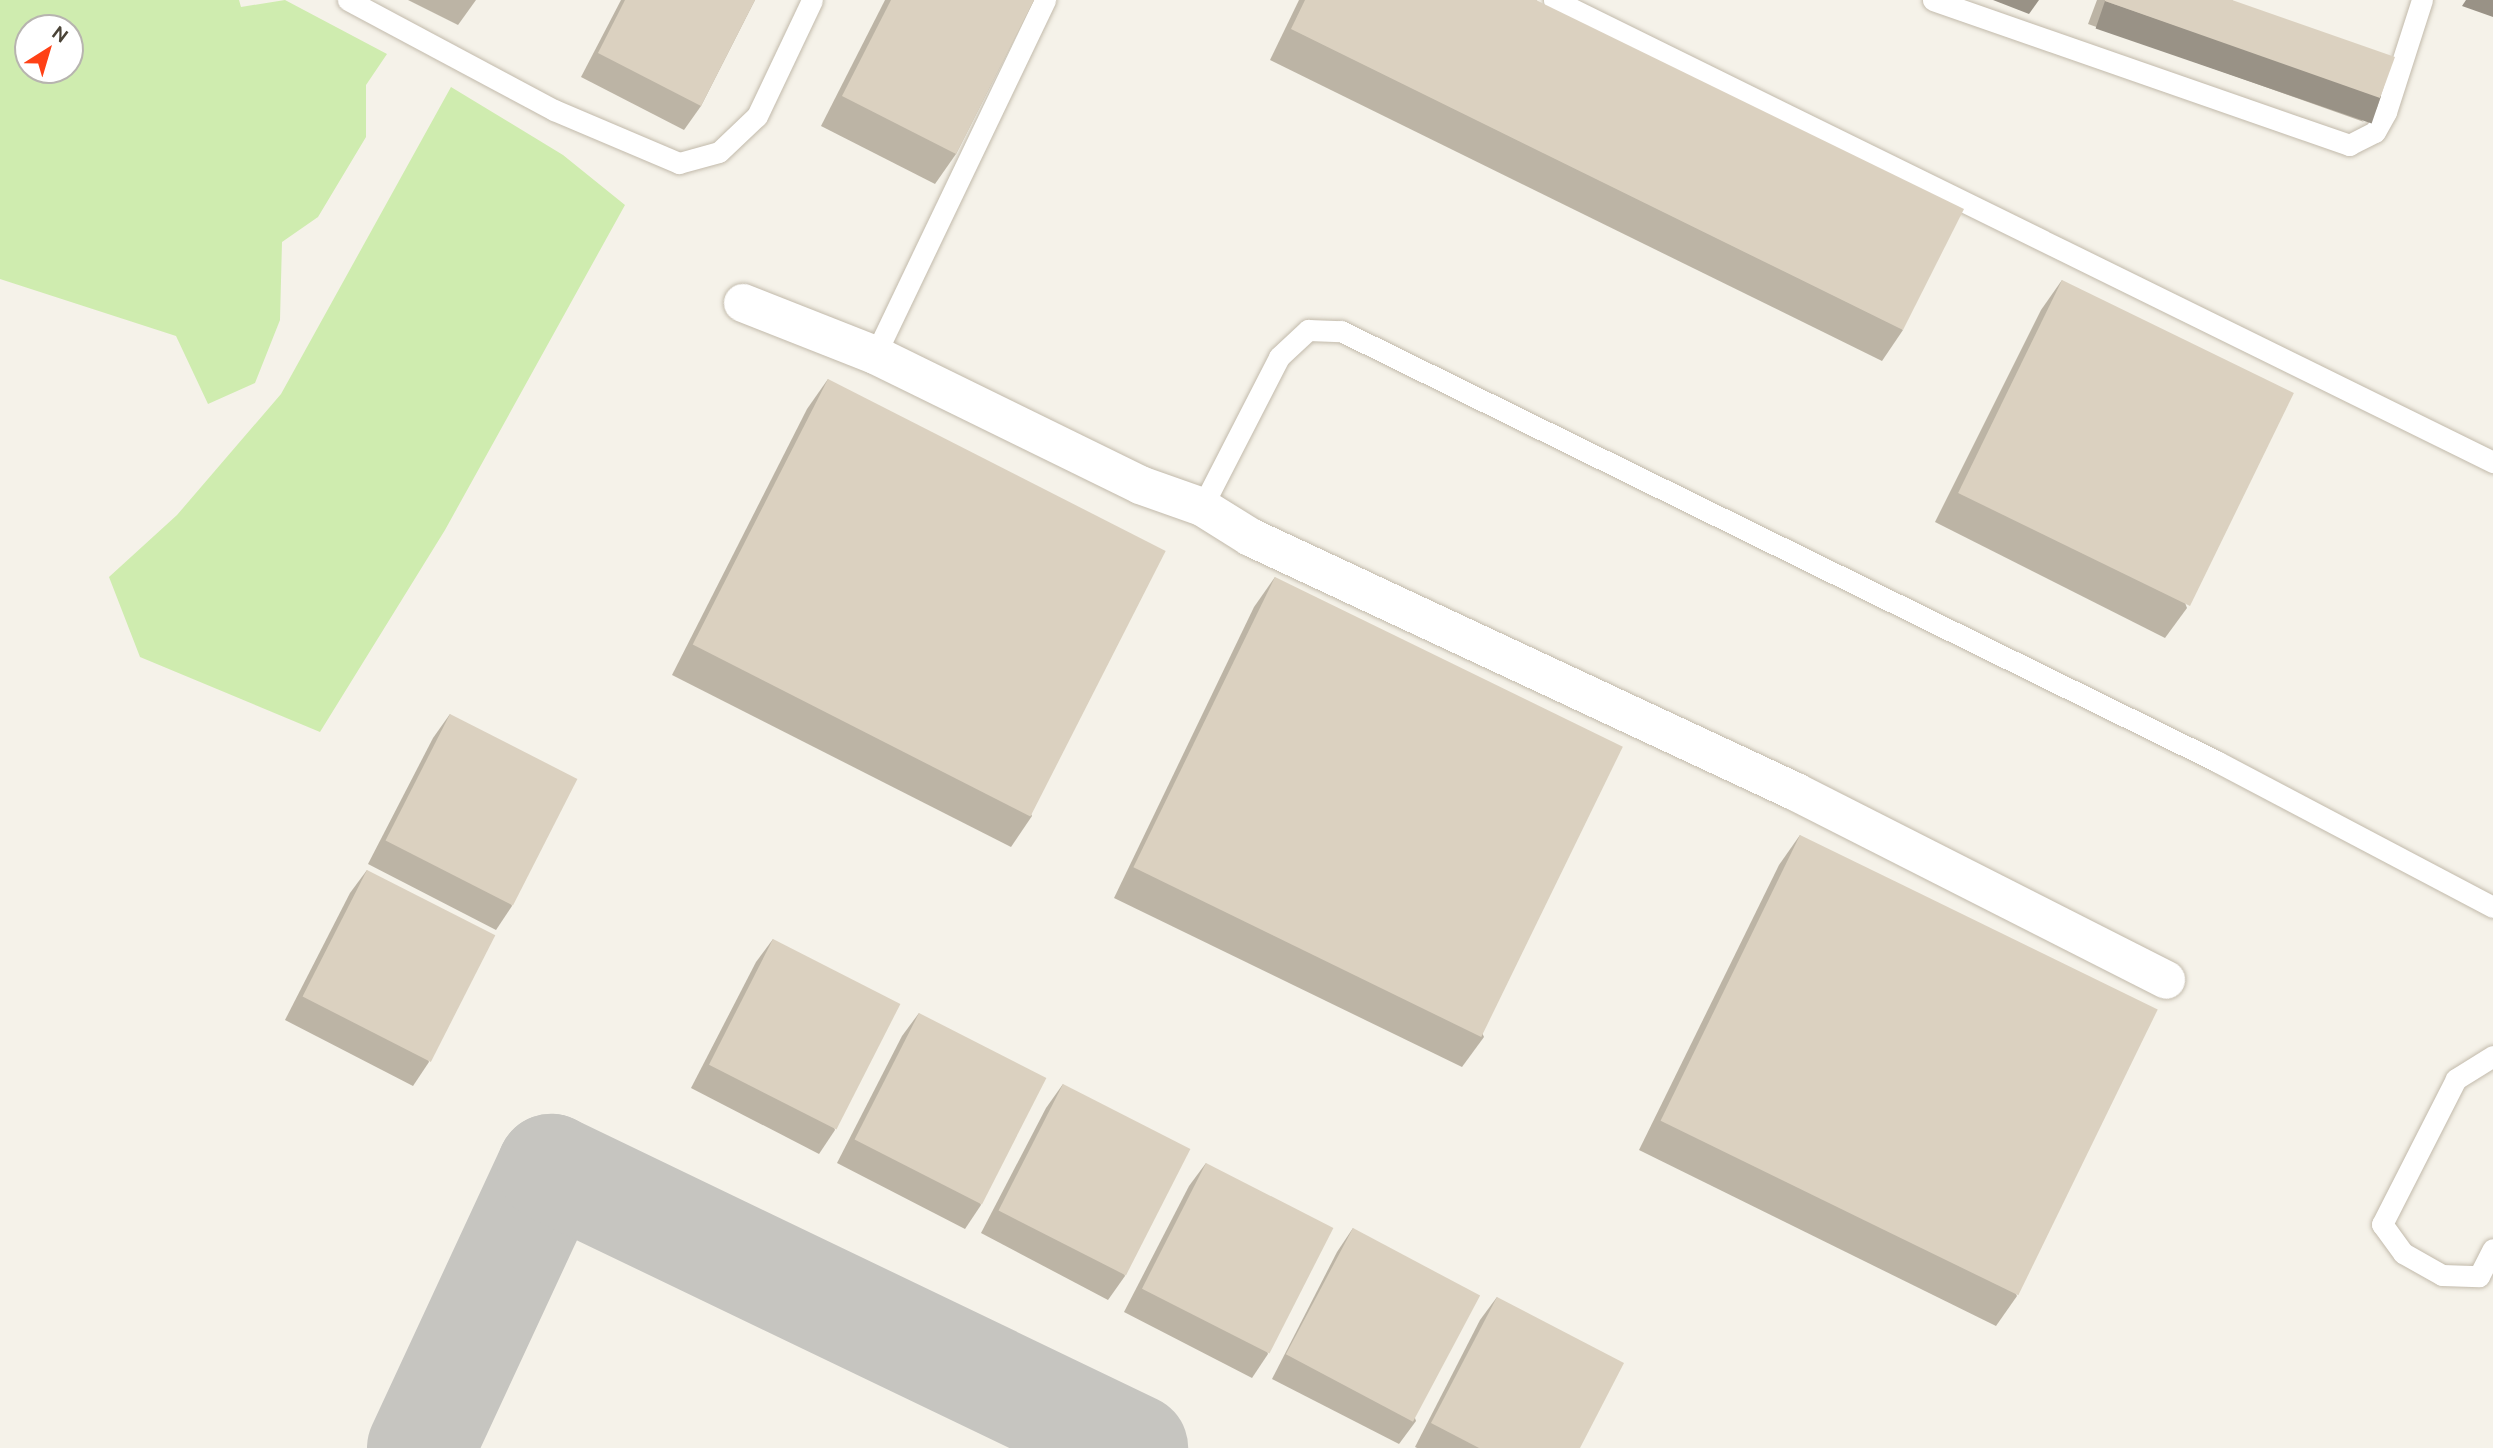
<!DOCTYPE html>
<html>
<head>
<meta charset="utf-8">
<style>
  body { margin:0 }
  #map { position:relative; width:2493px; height:1448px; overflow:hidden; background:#f5f2e9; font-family:Ubuntu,sans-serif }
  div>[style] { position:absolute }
  .green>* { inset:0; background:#cfecaf }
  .taxiway>* { height:108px; margin:-54px; padding:0 54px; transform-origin:54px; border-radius:54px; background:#c6c5c0 }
  .roads { filter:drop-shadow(0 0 2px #c2baab) drop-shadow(0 0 2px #c2baab) }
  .service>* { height:21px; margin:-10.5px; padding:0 10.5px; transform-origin:10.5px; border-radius:10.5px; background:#fff }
  .minor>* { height:38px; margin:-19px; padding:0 19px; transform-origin:19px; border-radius:19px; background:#fff }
  .wall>* { inset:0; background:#bcb4a5 }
  .shaded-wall>* { inset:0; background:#999286; transform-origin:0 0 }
  .building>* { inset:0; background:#dbd1c0; transform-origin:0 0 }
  span { translate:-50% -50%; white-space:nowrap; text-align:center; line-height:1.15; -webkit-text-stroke:7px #fff; paint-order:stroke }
  .north { position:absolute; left:14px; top:14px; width:70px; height:70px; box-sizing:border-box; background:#fff; border:2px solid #b7b4af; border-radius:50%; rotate:37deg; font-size:19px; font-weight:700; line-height:28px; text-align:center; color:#4a4337 }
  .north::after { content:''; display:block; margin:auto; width:24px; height:32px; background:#ff4116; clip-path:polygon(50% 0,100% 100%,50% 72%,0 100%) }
</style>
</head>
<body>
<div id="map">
  <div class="green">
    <div style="clip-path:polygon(evenodd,0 0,239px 0,241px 7px,285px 0,387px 54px,366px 85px,366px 137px,318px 217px,282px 242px,280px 320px,255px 383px,208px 404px,176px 336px,0 279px,0 0,70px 28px,70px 70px,28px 70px,28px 28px,70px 28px)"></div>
    <div style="clip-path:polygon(451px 87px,563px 155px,625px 205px,445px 530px,320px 732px,140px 657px,109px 577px,177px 515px,281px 394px)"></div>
  </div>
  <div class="taxiway">
    <div style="left:421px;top:1448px;width:309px;rotate:-65.1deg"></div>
    <div style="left:551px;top:1168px;width:647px;rotate:25.65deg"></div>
  </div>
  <div class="roads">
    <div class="service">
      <div style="left:348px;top:0;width:234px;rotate:28.1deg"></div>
      <div style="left:554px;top:110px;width:136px;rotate:23deg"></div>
      <div style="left:679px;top:163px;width:41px;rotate:-15.4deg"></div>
      <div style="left:719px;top:152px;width:52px;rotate:-43.5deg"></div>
      <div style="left:757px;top:116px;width:128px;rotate:-64.6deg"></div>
      <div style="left:1554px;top:0;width:1047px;rotate:26.2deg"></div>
      <div style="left:1933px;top:0;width:441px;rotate:19.2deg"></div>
      <div style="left:2349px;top:145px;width:29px;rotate:-27deg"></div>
      <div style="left:2375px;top:132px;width:23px;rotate:-61deg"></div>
      <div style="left:2386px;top:112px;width:118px;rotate:-72.2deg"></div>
      <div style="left:875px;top:355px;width:394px;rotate:-64.4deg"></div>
      <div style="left:1202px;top:507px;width:169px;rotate:-62.8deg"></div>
      <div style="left:1279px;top:357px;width:40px;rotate:-43deg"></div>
      <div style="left:1308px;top:330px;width:33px;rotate:2deg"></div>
      <div style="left:1341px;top:331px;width:977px;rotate:26.17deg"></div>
      <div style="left:2218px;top:762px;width:311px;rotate:27.8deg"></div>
      <div style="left:2493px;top:1056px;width:44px;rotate:148.1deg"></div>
      <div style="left:2456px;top:1079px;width:163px;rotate:117deg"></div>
      <div style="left:2382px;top:1224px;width:36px;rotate:54deg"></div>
      <div style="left:2403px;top:1253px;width:45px;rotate:29.4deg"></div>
      <div style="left:2442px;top:1275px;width:37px;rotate:2deg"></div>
      <div style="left:2479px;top:1276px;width:30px;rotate:-63deg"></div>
    </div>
    <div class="minor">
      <div style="left:743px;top:303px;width:142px;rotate:21.5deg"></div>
      <div style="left:875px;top:355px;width:295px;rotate:26.1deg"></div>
      <div style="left:1140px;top:485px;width:66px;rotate:19.5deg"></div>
      <div style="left:1202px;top:507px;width:57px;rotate:32deg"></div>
      <div style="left:1250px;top:537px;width:603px;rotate:25.03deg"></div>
      <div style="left:1796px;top:792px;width:415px;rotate:26.9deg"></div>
    </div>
  </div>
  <div class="wall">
    <div style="clip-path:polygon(408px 0,476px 0,458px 25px)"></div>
    <div style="clip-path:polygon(621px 0,755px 0,701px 106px,684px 130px,581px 77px)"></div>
    <div style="clip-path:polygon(885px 0,1034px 0,956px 154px,935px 184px,821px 126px)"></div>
    <div style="clip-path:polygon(1299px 0,1536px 0,1903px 330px,1882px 361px,1270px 60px)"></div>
    <div style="clip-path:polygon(2097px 0,2232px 0,2364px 122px,2088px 24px)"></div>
    <div style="clip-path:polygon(2062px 280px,2187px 608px,2165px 638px,1935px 522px,2041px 310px)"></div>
    <div style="clip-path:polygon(828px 379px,1032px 816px,1011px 847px,672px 675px,807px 409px)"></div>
    <div style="clip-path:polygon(1275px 577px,1484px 1037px,1462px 1067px,1114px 898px,1254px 607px)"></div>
    <div style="clip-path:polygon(450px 714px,512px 906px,496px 930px,368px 864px,433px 738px)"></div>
    <div style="clip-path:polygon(1800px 835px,2017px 1296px,1996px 1326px,1639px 1150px,1779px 865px)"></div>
    <div style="clip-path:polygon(367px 870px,429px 1062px,413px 1086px,285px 1020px,350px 893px)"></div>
    <div style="clip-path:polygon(773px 939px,835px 1130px,819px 1154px,691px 1088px,756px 962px)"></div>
    <div style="clip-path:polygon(919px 1013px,981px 1205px,965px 1229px,837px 1163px,902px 1036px)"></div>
    <div style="clip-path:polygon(1063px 1084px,1125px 1276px,1108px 1300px,981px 1233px,1046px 1108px)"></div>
    <div style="clip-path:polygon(1206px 1163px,1268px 1354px,1252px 1378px,1124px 1312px,1189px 1186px)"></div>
    <div style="clip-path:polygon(1353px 1228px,1416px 1421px,1399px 1444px,1272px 1379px,1337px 1252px)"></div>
    <div style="clip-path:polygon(1497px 1297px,1580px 1448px,1417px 1448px,1415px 1447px,1480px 1320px)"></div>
  </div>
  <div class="shaded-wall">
    <div style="clip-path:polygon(1993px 0,2039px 0,2029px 14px)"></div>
    <div style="clip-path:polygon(2466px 0,2493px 0,2493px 17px,2462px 6px)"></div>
    <div style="left:2105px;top:1px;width:292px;height:29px;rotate:19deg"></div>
  </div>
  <div class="building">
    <div style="clip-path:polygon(625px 0,755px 0,701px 106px,598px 53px)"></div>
    <div style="clip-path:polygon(891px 0,1034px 0,956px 154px,842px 96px)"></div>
    <div style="clip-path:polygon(1305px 0,1536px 0,1964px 209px,1903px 330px,1291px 29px)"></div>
    <div style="clip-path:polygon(2105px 0,2232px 0,2395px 57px,2380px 98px,2105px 1px)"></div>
    <div style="left:2062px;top:280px;width:258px;height:237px;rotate:26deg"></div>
    <div style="left:828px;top:379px;width:379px;height:298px;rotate:27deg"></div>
    <div style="left:1275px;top:577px;width:387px;height:323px;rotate:26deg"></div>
    <div style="left:450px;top:714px;width:143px;height:142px;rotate:27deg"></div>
    <div style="left:1800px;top:835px;width:398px;height:318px;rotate:26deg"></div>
    <div style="left:367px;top:870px;width:144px;height:142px;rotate:27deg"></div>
    <div style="left:773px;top:939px;width:143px;height:141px;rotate:27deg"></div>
    <div style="left:919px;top:1013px;width:143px;height:142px;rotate:27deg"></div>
    <div style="left:1063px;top:1084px;width:143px;height:142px;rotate:27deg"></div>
    <div style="left:1206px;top:1163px;width:143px;height:141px;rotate:27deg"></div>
    <div style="left:1353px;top:1228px;width:144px;height:143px;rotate:28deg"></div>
    <div style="clip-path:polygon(1497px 1297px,1624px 1363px,1580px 1448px,1479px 1448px,1431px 1423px)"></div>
  </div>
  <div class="north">N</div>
</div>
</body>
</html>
